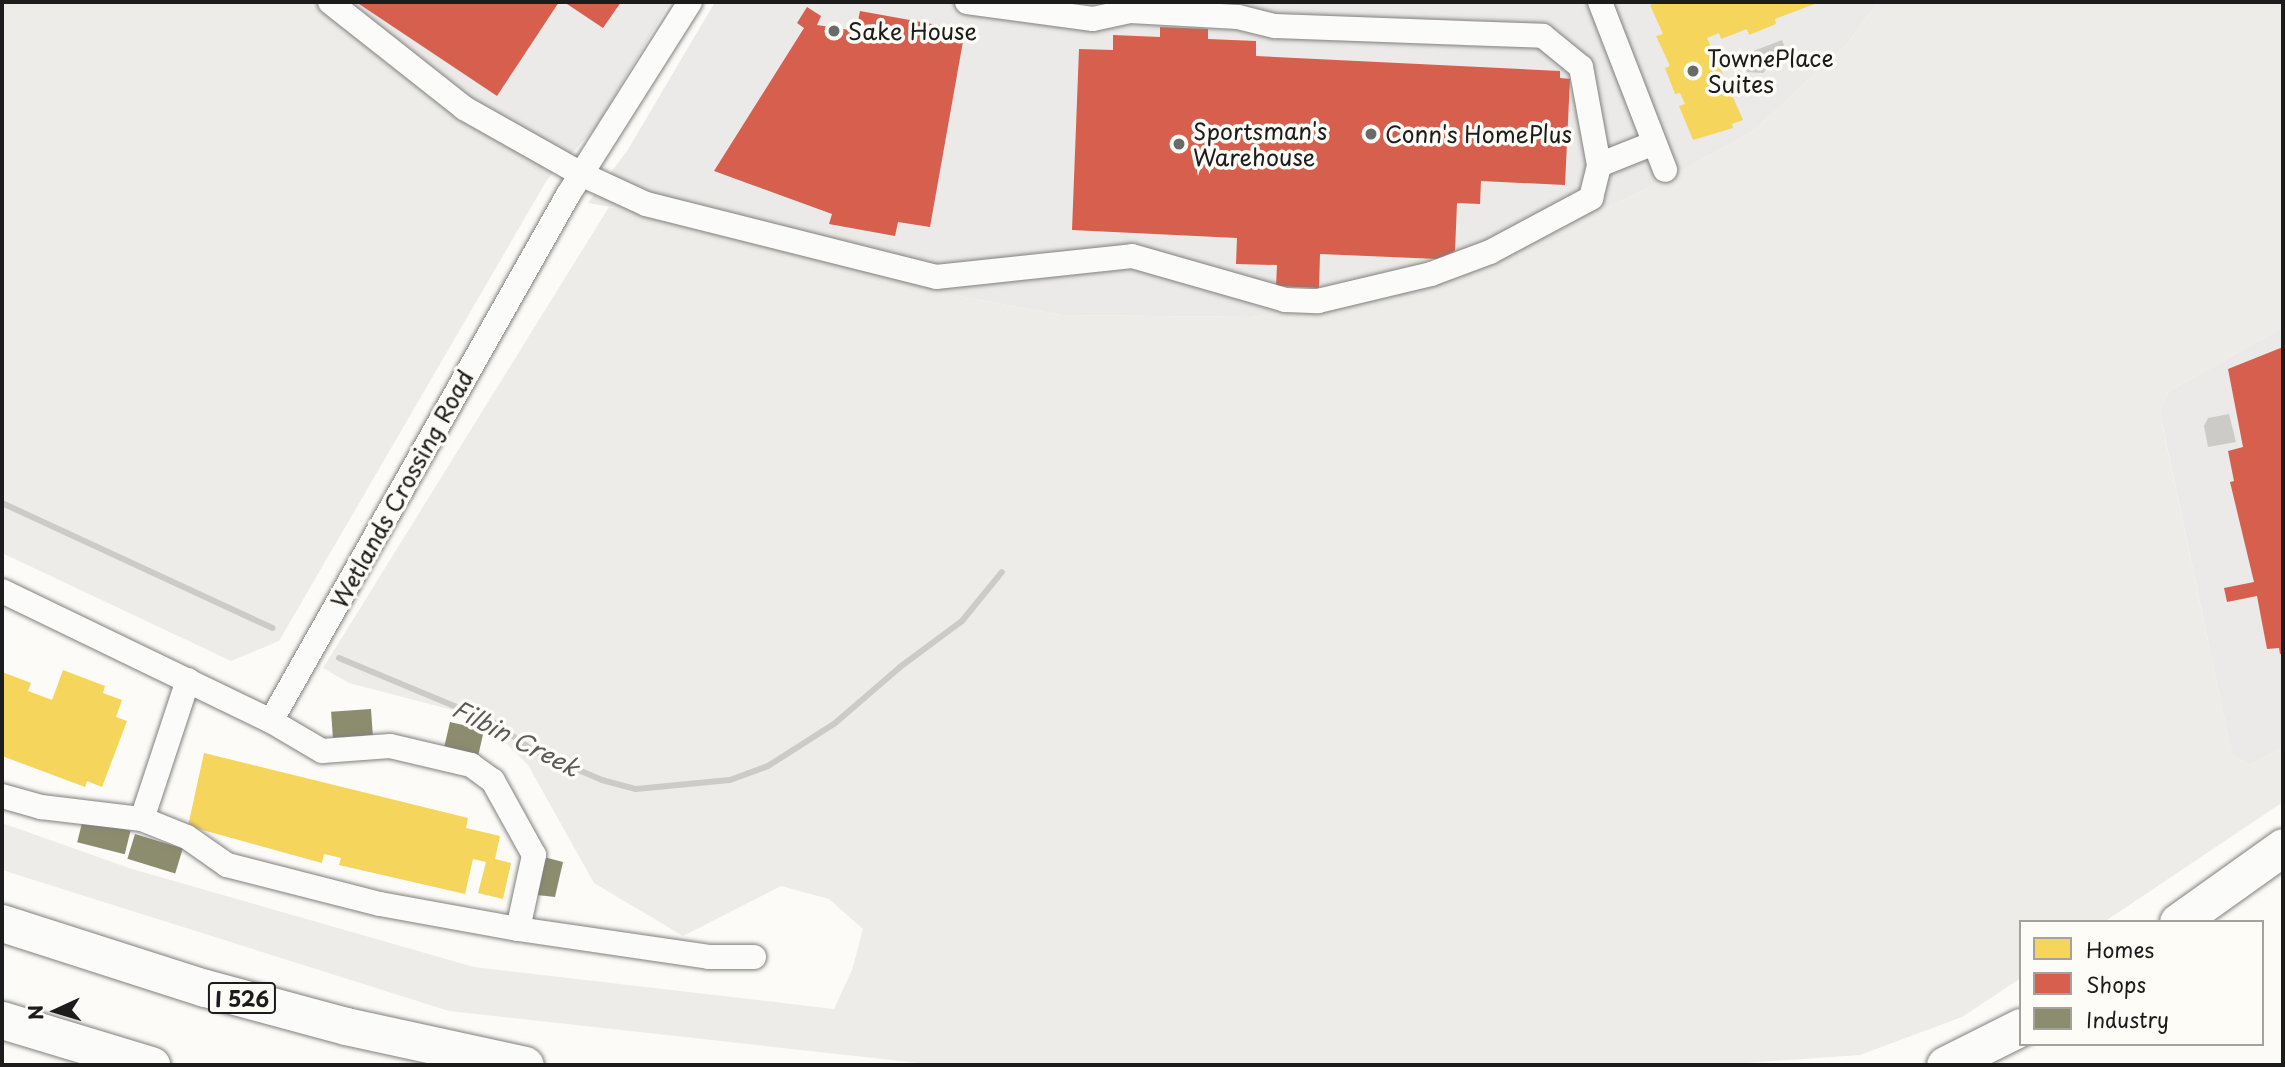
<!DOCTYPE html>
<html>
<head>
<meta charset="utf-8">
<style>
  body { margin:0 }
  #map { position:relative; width:2285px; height:1067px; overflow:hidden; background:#fcfbf8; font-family:"Playpen Sans",sans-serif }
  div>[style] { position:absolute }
  .built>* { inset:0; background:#ebeae8 }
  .green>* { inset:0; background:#edece8 }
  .water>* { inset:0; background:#cccbc7 }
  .homes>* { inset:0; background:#f6d55c }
  .shops>* { inset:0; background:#d6604d }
  .industry>* { inset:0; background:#8c8c6e; transform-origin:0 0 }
  .stream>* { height:6px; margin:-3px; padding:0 3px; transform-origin:3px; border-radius:3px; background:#cccbc7 }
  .roads { filter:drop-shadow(0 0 2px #81807f) drop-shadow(0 0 2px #81807f) }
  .minor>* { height:24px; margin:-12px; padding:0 12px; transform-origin:12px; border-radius:12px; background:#fbfbf9 }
  .highway>* { height:37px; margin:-18.5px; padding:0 18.5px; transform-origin:18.5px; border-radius:18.5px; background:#fbfbf9 }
  .dots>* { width:19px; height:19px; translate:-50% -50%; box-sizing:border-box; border:4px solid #fdfcf7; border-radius:50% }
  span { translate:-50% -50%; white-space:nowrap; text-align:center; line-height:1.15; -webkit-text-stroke:7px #fdfcf7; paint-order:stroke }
  .shield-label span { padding:2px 5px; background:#fdfcf7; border:2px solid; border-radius:5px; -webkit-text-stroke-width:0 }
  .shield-label { font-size:21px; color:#1c1c1c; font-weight:700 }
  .poi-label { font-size:23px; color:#1c1c1c }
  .left { translate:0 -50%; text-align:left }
  .street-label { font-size:23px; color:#1c1c1c }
  .water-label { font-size:24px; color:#5a5a58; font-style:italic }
  .frame { position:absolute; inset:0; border:4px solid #1c1c1c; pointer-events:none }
  .legend { position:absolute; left:2019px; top:920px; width:245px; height:126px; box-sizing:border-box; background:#fdfcf7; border:2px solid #a3a29f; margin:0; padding:9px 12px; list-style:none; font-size:21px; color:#1c1c1c }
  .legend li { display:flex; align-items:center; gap:14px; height:35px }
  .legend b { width:35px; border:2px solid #a3a29f }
  .north { position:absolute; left:21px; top:976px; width:70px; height:70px; -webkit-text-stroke:5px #fdfcf7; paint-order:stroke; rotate:266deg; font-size:19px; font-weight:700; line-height:28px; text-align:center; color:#1c1c1c }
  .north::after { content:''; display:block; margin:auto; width:24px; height:32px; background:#1c1c1c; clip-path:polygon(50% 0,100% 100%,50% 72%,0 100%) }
</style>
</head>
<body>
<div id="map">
  <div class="built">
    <div style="clip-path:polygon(312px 2px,670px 2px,596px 127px,547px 180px)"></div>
    <div style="clip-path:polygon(715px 2px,1878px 2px,1846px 45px,1752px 132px,1659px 183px,1424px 294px,1251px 317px,1061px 315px,860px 278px,645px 213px,588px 203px,627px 151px)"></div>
    <div style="clip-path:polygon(2283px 327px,2283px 747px,2250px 765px,2232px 755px,2160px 413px,2168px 392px)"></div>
  </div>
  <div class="green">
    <div style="clip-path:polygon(2px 2px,312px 2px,547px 180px,279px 641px,231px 661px,2px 553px)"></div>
    <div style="clip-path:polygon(1878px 2px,2283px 2px,2283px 327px,2168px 392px,2160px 414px,2232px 755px,2250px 765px,2283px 747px,2283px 802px,2104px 922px,2021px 922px,2021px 978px,1962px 1017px,1860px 1055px,1744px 1063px,937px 1065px,449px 1011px,2px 870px,2px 823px,132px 869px,474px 967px,834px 1009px,852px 970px,863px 929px,829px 899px,781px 886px,683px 936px,594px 883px,528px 765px,479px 717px,349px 683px,323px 668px,609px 207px,645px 213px,860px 278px,1061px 315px,1251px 317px,1424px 294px,1659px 183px,1752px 132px,1846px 45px)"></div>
  </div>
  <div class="water">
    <div style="clip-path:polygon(1782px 40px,1785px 48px,1763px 73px,1747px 72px,1743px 55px)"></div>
    <div style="clip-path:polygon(2229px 414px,2236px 442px,2208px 447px,2204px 426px,2208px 418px)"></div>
  </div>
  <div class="homes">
    <div style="clip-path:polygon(1659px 2px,1820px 2px,1775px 19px,1776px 24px,1749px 35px,1747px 29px,1721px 39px,1719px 33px,1707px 38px,1743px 120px,1732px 124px,1733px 128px,1693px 140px,1679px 106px,1685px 104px,1680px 93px,1675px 94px,1665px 68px,1670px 66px,1656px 36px,1663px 34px,1650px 5px)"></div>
    <div style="clip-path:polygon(63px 670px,105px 686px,103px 693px,122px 700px,116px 717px,127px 721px,102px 787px,87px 781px,85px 787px,2px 756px,2px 672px,31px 683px,28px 691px,52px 700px)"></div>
    <div style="clip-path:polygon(204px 753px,468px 818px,466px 828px,500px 836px,495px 859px,511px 863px,503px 899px,478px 893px,486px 862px,473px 859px,465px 894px,339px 865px,341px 858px,324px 854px,322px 863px,188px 826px)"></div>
  </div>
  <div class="shops">
    <div style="clip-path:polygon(356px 2px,559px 2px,497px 96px)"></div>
    <div style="clip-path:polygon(564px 2px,621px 2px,603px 28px)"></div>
    <div style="clip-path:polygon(807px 7px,821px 16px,817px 25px,856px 31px,860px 11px,965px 30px,930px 227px,898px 222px,895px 236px,829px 224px,832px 214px,714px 171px,804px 28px,797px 23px)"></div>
    <div style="clip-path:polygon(1160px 27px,1208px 29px,1208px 39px,1256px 41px,1256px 56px,1560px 71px,1560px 78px,1570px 79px,1565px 185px,1481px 181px,1480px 204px,1457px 203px,1455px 251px,1438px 259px,1320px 254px,1319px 288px,1276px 286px,1277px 265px,1236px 264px,1237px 238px,1072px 230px,1079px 49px,1113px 50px,1113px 35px,1160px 37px)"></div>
    <div style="clip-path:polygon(2283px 347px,2283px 654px,2280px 654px,2279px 648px,2267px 649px,2257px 596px,2227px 602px,2224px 588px,2254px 582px,2230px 482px,2234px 481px,2228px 451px,2243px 447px,2228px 369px)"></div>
  </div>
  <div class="industry">
    <div style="left:371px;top:709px;width:26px;height:40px;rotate:86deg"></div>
    <div style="left:450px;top:722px;width:35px;height:26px;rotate:13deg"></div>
    <div style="left:83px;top:819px;width:49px;height:24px;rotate:14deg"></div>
    <div style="left:135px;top:834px;width:50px;height:26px;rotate:17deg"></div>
    <div style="clip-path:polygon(544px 857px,563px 862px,555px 897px,537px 895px)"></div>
  </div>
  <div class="stream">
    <div style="left:2px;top:503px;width:298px;rotate:24.8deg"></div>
    <div style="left:339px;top:658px;width:167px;rotate:22.6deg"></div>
    <div style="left:493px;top:722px;width:50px;rotate:35.3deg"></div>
    <div style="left:534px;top:751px;width:74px;rotate:23.1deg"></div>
    <div style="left:602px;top:780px;width:35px;rotate:15deg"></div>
    <div style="left:636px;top:789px;width:94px;rotate:-5.5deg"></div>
    <div style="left:730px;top:780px;width:40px;rotate:-20.2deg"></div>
    <div style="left:768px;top:766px;width:78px;rotate:-32.5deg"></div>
    <div style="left:834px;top:724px;width:87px;rotate:-40.8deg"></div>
    <div style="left:900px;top:667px;width:77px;rotate:-36.6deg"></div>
    <div style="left:962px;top:621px;width:63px;rotate:-50.8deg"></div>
  </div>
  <div class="roads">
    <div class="minor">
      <div style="left:330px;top:2px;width:171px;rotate:38.3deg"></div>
      <div style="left:464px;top:108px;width:134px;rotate:29.4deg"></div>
      <div style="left:581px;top:174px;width:72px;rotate:24.8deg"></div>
      <div style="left:646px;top:204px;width:299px;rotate:14.1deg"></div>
      <div style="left:936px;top:277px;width:197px;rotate:-6.1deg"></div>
      <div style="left:1132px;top:256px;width:159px;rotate:16deg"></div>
      <div style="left:1285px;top:300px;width:33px;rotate:2deg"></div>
      <div style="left:1318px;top:301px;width:116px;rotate:-13.4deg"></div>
      <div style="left:1431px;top:274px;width:63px;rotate:-20.4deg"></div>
      <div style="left:1490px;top:252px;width:115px;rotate:-28.1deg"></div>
      <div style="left:1591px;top:198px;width:34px;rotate:-76deg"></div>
      <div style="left:1599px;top:165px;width:59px;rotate:-21.8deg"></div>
      <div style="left:967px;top:2px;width:127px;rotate:7.7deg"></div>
      <div style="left:1093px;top:19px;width:38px;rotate:-12deg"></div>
      <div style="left:1130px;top:11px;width:108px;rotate:3.2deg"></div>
      <div style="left:1238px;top:17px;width:38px;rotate:14deg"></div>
      <div style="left:1275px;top:26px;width:268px;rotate:2.1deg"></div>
      <div style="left:1543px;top:36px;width:49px;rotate:39.2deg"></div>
      <div style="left:1581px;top:67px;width:100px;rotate:79.6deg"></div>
      <div style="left:1600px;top:2px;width:180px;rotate:68.8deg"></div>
      <div style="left:2px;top:591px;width:299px;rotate:25.8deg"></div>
      <div style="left:271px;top:721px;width:604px;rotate:-60.55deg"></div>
      <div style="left:568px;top:195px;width:228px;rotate:-57.7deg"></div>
      <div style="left:188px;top:680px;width:146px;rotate:108.3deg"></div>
      <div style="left:142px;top:819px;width:48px;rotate:21.8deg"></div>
      <div style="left:187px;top:837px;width:49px;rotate:35deg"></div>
      <div style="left:227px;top:865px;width:158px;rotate:14.3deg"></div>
      <div style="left:380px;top:904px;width:140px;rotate:10.3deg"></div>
      <div style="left:518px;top:929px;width:76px;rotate:-77.8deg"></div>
      <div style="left:534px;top:855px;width:85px;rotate:-119deg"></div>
      <div style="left:493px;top:781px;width:27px;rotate:-144deg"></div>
      <div style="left:471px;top:765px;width:83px;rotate:-166.8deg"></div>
      <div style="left:390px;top:746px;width:68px;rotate:175.8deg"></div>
      <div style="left:322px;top:751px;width:59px;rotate:-149.5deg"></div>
      <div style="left:2px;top:796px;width:41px;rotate:15.8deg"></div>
      <div style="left:41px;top:807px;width:102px;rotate:6.8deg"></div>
      <div style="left:518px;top:929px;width:193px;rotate:8.3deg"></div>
      <div style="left:709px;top:957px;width:45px"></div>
    </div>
    <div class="highway">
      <div style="left:2178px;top:922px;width:129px;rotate:-35.5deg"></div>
      <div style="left:2px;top:923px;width:213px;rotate:17.8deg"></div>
      <div style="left:205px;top:988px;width:146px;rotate:15.1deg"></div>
      <div style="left:346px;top:1026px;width:183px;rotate:12.3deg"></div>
      <div style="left:2px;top:1020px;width:156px;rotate:16.8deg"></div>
      <div style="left:1945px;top:1065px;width:85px;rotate:-26.6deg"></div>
    </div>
  </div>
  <div class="dots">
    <div style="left:834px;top:31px;background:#6a6a69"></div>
    <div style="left:1693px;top:71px;background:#6a6a69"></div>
    <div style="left:1371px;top:134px;background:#6a6a69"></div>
    <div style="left:1179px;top:144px;background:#6a6a69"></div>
  </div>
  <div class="shield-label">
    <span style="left:242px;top:998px">I 526</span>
  </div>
  <div class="poi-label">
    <span class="left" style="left:848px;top:31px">Sake House</span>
    <span class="left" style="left:1707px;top:71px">TownePlace<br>Suites</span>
    <span class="left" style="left:1193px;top:144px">Sportsman's<br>Warehouse</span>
    <span class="left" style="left:1385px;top:134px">Conn's HomePlus</span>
  </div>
  <div class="street-label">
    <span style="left:402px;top:489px;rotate:-61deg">Wetlands Crossing Road</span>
  </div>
  <div class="water-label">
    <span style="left:516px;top:738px;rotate:27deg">Filbin Creek</span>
  </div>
  <div class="frame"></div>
  <ul class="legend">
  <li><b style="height:19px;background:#f6d55c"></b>Homes</li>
  <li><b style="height:19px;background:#d6604d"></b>Shops</li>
  <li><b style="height:19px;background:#8c8c6e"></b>Industry</li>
  </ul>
  <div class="north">N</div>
</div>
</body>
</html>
